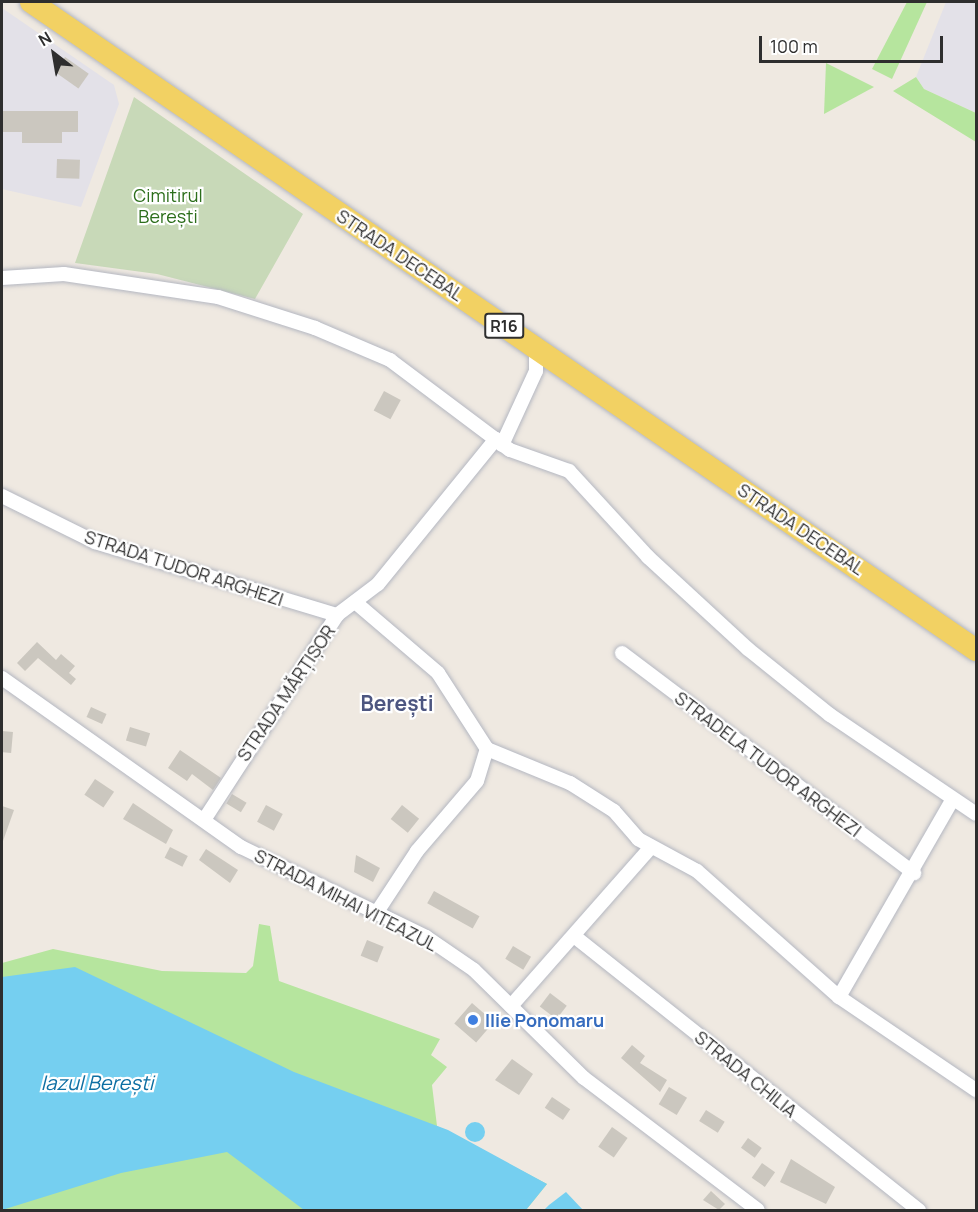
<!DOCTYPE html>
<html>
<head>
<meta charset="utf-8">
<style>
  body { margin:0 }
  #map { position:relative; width:978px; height:1212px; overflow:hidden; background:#efe9e1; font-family:Manrope,sans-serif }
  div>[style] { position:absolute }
  .industrial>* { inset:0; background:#e3e1e8 }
  .green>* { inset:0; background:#b6e59e }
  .cemetery>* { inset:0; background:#c8d9b8 }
  .water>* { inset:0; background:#75cff0 }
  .round { border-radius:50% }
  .building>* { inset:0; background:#cbc7bf; transform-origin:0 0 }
  .roads { filter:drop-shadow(0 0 2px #b4b7c1) drop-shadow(0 0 2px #b4b7c1) }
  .street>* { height:14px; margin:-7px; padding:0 7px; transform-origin:7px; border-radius:7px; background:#fff }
  .primary>* { height:22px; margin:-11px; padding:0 11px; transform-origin:11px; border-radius:11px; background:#f2d163 }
  .dots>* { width:16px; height:16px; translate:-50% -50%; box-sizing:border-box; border:3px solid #fff; border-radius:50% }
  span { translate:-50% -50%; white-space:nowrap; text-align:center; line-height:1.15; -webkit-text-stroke:4.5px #fff; paint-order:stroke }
  .shield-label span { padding:2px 4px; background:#fff; border:2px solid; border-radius:4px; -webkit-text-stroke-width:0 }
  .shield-label { font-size:16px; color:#2e2e2e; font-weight:700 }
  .park-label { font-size:18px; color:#2c6e1b }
  .street-label { font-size:18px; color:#2e2e2e }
  .shop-label { font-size:18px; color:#366cbe; font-weight:700 }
  .left { translate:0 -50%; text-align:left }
  .water-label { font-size:20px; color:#0d6fa3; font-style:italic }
  .quarter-label { font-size:21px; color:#4d5680; font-weight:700 }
  .frame { position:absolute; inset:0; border:3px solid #2e2e2e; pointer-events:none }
  .north { position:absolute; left:24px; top:24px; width:60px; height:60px; -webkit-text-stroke:4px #fff; paint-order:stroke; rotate:329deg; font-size:16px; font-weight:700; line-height:24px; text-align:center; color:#2e2e2e }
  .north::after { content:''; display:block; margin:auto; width:21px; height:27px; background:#2e2e2e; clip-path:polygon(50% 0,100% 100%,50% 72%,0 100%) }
  .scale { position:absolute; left:759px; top:36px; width:184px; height:27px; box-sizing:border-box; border:3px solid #2e2e2e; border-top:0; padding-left:8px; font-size:18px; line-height:21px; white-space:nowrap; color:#2e2e2e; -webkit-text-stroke:4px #fff; paint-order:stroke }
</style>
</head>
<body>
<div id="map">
  <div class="industrial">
    <div style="clip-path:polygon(946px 2px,976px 2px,976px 113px,924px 89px,916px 77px)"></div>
    <div style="clip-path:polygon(2px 8px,114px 85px,119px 104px,81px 207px,2px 189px)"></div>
  </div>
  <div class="green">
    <div style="clip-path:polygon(907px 2px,927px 2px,892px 79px,872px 69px)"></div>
    <div style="clip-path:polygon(826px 63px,874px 87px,824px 114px)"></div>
    <div style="clip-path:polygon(916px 77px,924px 89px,976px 113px,976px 142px,893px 91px)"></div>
    <div style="clip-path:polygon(259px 924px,270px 926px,279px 981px,440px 1039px,431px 1055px,447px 1067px,432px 1085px,437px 1126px,547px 1184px,526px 1210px,2px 1210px,2px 963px,53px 949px,162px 971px,246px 973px,253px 966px)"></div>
  </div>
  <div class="cemetery">
    <div style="clip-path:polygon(134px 97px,303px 214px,255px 299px,157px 274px,75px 263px)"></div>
  </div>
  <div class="water">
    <div style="clip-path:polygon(75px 967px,294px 1072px,448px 1130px,547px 1184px,526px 1210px,304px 1210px,227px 1152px,121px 1173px,2px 1210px,2px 977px)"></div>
    <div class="round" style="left:465px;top:1122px;width:20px;height:20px"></div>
    <div style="clip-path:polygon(566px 1192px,583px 1210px,544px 1210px,549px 1205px)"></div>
  </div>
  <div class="building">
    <div style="left:65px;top:57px;width:29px;height:18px;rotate:35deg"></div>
    <div style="clip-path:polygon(2px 111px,78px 111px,78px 132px,62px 132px,62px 143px,22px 143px,22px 132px,2px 132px)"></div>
    <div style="left:57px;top:159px;width:23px;height:19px;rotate:2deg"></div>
    <div style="left:384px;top:391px;width:19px;height:22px;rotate:28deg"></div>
    <div style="clip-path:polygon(37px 642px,56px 660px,61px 654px,75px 666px,69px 673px,76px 679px,71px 685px,38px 658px,25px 671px,17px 663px)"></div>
    <div style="left:91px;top:707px;width:17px;height:11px;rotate:24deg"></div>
    <div style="left:130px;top:727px;width:21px;height:14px;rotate:17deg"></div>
    <div style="left:2px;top:731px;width:11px;height:21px;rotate:5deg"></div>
    <div style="clip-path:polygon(180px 750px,221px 778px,213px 790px,192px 774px,187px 781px,168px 768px)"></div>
    <div style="left:95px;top:779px;width:23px;height:19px;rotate:34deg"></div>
    <div style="left:232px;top:794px;width:17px;height:11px;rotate:31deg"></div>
    <div style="clip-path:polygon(133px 803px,173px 830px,166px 844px,123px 819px)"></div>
    <div style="left:266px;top:805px;width:19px;height:19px;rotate:28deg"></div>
    <div style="left:402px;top:805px;width:22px;height:18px;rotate:39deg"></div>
    <div style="clip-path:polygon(2px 806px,14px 810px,3px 841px,2px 841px)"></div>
    <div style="left:170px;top:847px;width:20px;height:12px;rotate:27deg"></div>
    <div style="clip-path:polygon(206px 849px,238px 870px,230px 883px,199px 860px)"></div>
    <div style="clip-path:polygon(356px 855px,380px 868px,373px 882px,354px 872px)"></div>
    <div style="left:434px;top:891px;width:52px;height:14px;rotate:29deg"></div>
    <div style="left:367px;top:940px;width:18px;height:17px;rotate:22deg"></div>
    <div style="left:513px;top:946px;width:21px;height:15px;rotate:31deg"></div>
    <div style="left:550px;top:993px;width:21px;height:17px;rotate:37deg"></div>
    <div style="left:472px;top:1003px;width:29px;height:27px;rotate:41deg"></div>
    <div style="clip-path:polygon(632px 1045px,645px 1056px,640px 1063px,667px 1080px,660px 1092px,621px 1058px)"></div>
    <div style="clip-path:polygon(512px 1059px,533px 1074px,519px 1095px,495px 1080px)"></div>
    <div style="left:669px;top:1087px;width:21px;height:20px;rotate:31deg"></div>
    <div style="left:552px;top:1097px;width:22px;height:13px;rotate:34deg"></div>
    <div style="left:706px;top:1110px;width:22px;height:13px;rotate:32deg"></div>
    <div style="left:612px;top:1127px;width:19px;height:24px;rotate:35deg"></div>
    <div style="left:748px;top:1138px;width:17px;height:12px;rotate:36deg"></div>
    <div style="clip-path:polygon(791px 1159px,835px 1187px,826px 1204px,780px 1182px)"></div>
    <div style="left:762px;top:1163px;width:16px;height:18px;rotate:35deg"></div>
    <div style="clip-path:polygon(711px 1191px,725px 1204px,719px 1210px,703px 1200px)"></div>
  </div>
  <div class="roads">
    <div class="street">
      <div style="left:2px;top:278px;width:62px;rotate:-3.7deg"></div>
      <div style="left:64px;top:274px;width:156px;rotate:8.5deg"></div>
      <div style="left:218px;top:297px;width:102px;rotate:17.7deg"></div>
      <div style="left:315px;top:328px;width:82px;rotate:23.1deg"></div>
      <div style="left:390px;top:360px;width:150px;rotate:36.9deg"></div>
      <div style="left:510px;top:450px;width:63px;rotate:19.6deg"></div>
      <div style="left:569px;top:471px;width:117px;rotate:47.4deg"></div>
      <div style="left:648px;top:557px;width:136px;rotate:42.6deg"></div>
      <div style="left:748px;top:649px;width:105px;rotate:38.8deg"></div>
      <div style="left:830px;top:715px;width:176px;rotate:34.1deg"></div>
      <div style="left:502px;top:445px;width:81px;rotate:-65.3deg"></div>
      <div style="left:536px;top:371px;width:23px;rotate:-90deg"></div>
      <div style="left:2px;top:496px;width:104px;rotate:26.3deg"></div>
      <div style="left:95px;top:542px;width:253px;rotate:16.8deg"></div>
      <div style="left:355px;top:602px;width:109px;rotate:40.5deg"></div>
      <div style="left:438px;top:673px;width:90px;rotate:57.2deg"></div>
      <div style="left:487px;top:749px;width:90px;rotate:22.3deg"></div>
      <div style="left:570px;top:783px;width:52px;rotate:32.5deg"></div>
      <div style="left:614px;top:811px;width:37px;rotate:49deg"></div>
      <div style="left:638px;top:839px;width:67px;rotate:28.5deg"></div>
      <div style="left:697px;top:871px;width:190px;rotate:41.6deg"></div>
      <div style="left:839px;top:997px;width:166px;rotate:34.2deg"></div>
      <div style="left:622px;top:653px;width:366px;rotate:37deg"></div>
      <div style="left:2px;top:678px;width:293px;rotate:35.3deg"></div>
      <div style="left:241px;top:847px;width:206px;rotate:25.9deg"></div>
      <div style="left:426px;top:937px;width:58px;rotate:34.5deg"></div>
      <div style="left:474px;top:970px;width:154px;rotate:44.5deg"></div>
      <div style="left:584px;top:1078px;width:218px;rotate:37.2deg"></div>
      <div style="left:204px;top:820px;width:244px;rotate:-57deg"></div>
      <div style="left:337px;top:615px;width:51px;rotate:-37.1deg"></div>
      <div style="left:378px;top:584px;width:187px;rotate:-50.9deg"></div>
      <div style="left:377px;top:912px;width:73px;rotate:-56.7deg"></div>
      <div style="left:417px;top:851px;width:92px;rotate:-49.4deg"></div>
      <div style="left:477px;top:781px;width:34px;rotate:-73deg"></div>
      <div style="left:574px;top:936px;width:441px;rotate:38.5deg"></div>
      <div style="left:839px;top:997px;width:228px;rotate:-60.1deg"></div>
      <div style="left:511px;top:1006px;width:212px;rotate:-48.6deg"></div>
    </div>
    <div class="primary">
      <div style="left:31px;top:2px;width:1146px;rotate:34.44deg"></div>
    </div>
  </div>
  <div class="dots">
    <div style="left:473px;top:1020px;background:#3f7fe0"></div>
  </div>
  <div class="shield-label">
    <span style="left:504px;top:326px">R16</span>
  </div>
  <div class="park-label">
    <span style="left:168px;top:206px">Cimitirul<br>Berești</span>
  </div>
  <div class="street-label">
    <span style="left:400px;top:255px;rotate:34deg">STRADA DECEBAL</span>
    <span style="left:801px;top:529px;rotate:34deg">STRADA DECEBAL</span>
    <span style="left:184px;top:568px;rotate:18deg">STRADA TUDOR ARGHEZI</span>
    <span style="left:286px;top:693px;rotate:-56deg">STRADA MĂRȚIȘOR</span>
    <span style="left:768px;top:764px;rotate:37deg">STRADELA TUDOR ARGHEZI</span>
    <span style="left:346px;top:900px;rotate:27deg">STRADA MIHAI VITEAZUL</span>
    <span style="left:746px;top:1074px;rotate:39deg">STRADA CHILIA</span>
  </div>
  <div class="shop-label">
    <span class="left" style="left:485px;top:1020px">Ilie Ponomaru</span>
  </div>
  <div class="water-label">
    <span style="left:97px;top:1082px">Iazul Berești</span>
  </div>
  <div class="quarter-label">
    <span style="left:397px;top:703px">Berești</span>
  </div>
  <div class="frame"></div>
  <div class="north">N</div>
  <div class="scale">100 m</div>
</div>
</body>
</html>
